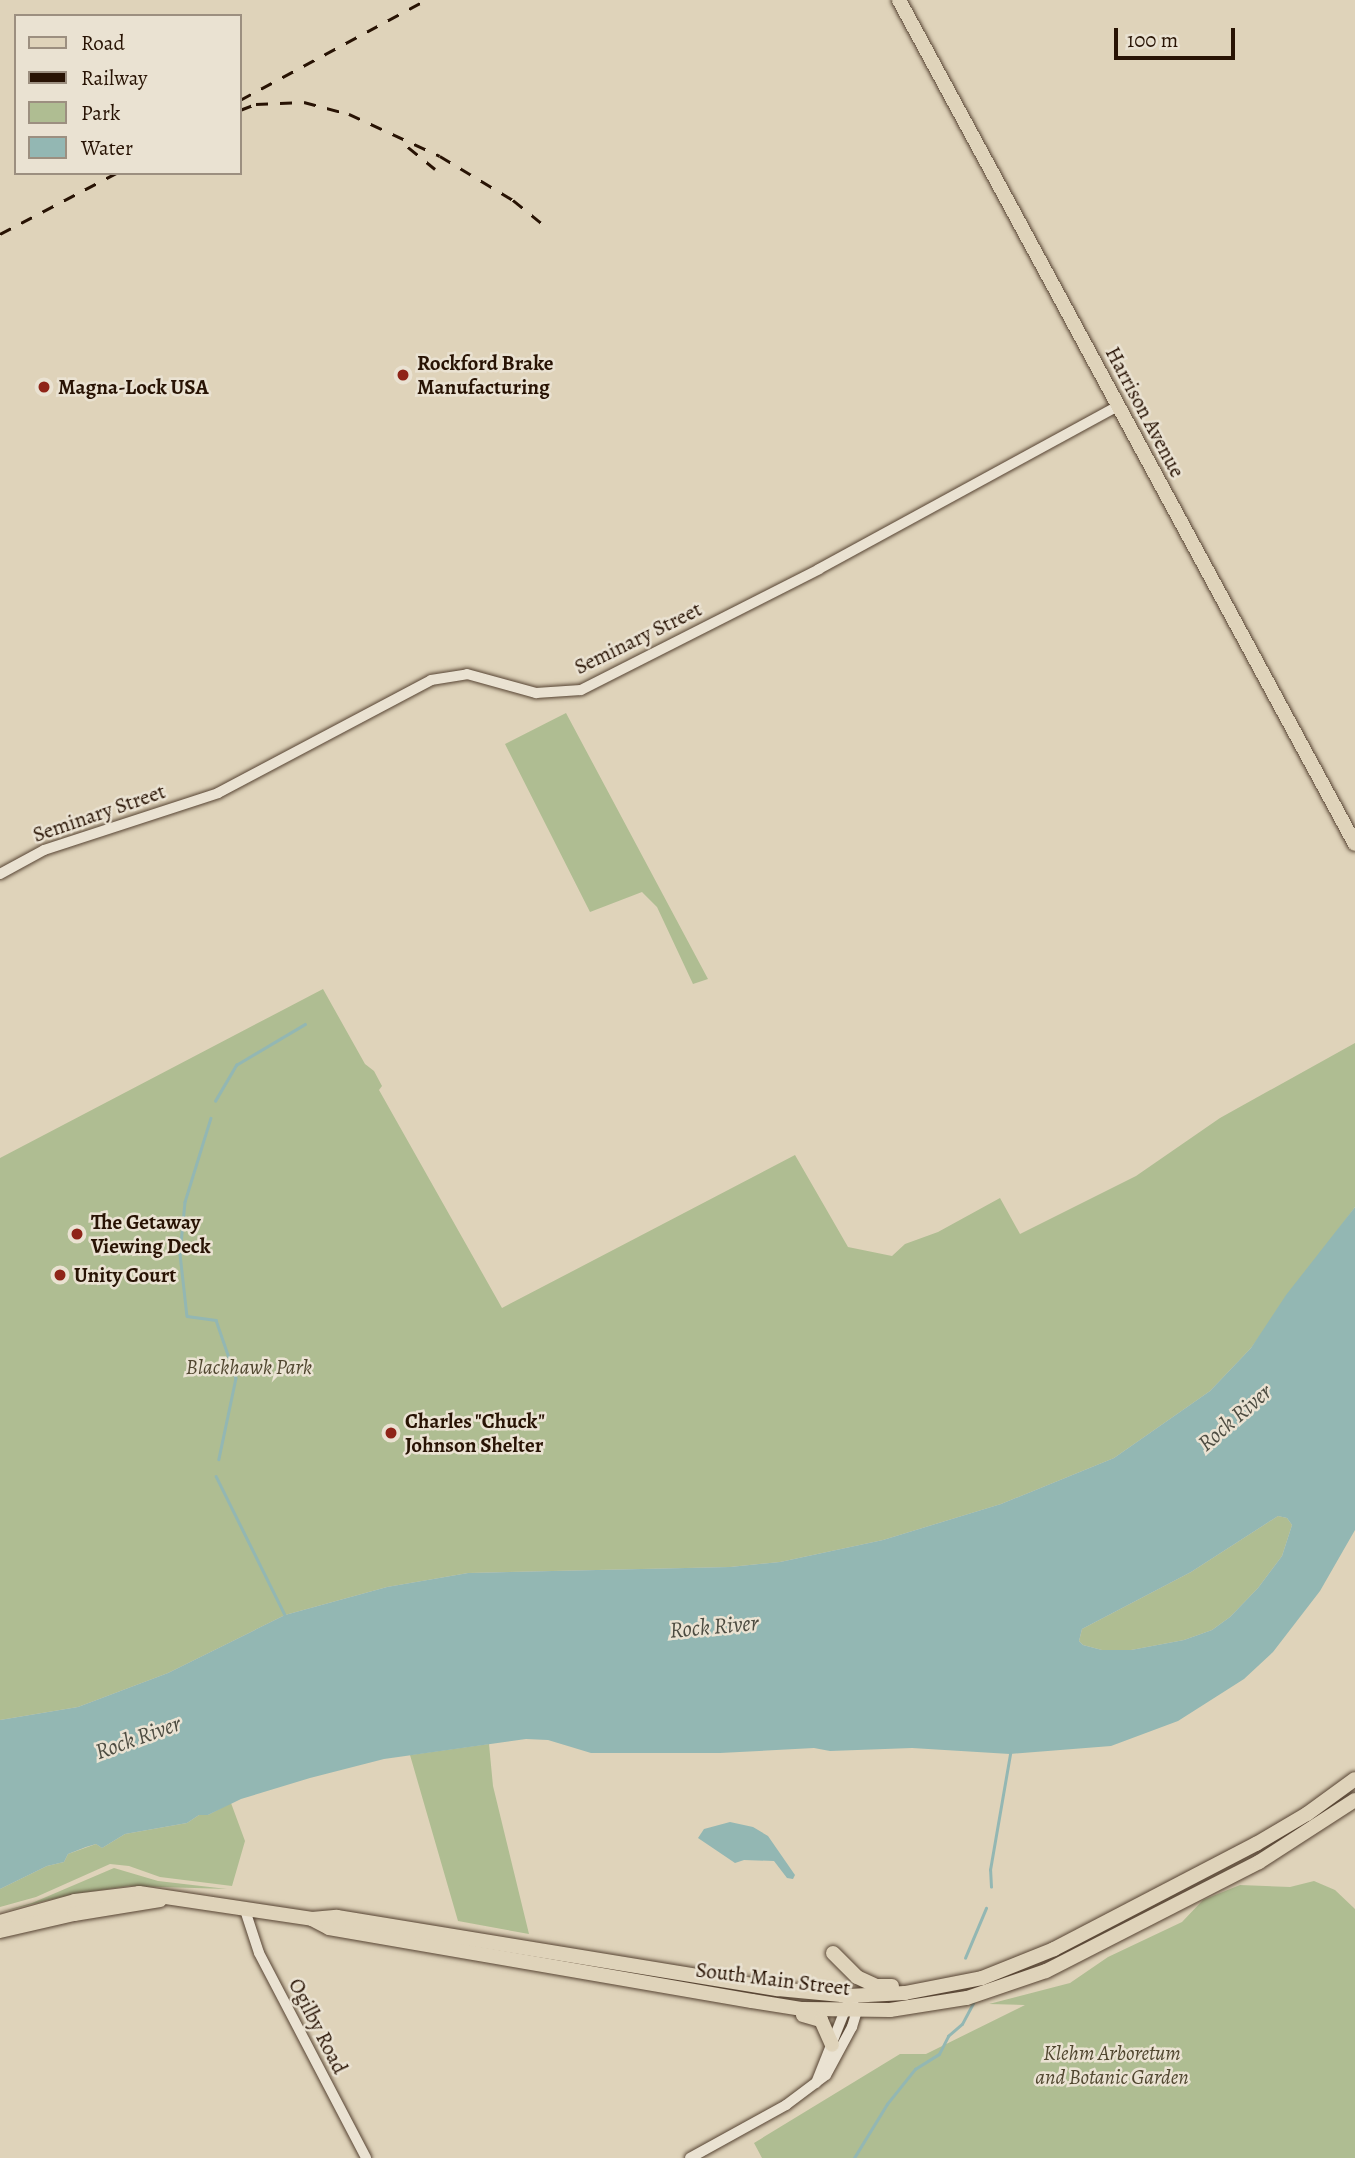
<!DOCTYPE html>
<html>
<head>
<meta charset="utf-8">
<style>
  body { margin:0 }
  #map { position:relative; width:1355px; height:2158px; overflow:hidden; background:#dfd3ba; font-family:Alegreya,serif }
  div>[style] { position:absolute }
  .green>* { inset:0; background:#afbd92 }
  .water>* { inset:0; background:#93b7b3 }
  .stream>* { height:2.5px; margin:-1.25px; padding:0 1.25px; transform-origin:1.25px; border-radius:1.25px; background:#93b7b3 }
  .roads { filter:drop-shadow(0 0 2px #564332) drop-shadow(0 0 2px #564332) }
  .tertiary>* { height:10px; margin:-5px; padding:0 5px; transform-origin:5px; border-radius:5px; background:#eae2d2 }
  .primary>* { height:14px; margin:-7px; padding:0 7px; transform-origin:7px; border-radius:7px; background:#dfd3ba }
  .rail>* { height:2.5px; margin-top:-1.25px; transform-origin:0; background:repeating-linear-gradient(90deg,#281304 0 12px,transparent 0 24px) }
  .dots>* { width:19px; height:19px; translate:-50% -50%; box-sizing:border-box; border:4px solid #eae2d2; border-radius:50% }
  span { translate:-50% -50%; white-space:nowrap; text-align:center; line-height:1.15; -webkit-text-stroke:5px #eae2d2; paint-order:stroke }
  .poi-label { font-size:21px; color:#281304; font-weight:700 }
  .left { translate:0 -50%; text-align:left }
  .street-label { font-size:21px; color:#281304 }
  .park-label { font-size:21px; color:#50462f; font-style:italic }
  .water-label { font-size:23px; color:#4d4c41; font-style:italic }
  .legend { position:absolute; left:14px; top:14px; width:228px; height:161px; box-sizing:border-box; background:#eae2d2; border:2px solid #9c8f80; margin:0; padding:9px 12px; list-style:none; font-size:21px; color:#281304 }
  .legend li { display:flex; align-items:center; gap:14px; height:35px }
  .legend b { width:35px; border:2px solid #9c8f80 }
  .scale { position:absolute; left:1114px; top:28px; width:121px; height:32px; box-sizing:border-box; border:4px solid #281304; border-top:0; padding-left:9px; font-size:21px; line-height:24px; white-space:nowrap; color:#281304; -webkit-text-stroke:5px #eae2d2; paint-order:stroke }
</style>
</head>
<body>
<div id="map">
  <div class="green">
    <div style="clip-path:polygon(566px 713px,708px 979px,693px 984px,657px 907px,642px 892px,590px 912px,505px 744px)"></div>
    <div style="clip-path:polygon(323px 989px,365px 1064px,374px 1071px,382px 1086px,379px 1090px,502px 1308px,795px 1155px,848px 1247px,892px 1256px,905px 1244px,938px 1232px,1000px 1198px,1020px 1234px,1136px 1176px,1220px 1118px,1355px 1043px,1355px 1207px,1251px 1348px,1210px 1391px,1114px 1458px,1001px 1504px,883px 1540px,780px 1562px,730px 1567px,468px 1573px,387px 1587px,285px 1615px,168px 1673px,78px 1707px,0 1720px,0 1158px)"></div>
    <div style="clip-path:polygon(1278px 1516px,1287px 1518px,1292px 1525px,1282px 1556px,1258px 1588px,1230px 1617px,1212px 1630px,1184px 1640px,1131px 1650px,1102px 1650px,1083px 1645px,1079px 1641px,1082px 1629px,1191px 1572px)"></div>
    <div style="clip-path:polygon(489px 1744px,493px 1786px,529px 1934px,458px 1921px,410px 1755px)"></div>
    <div style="clip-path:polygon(231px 1803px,245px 1841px,232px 1886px,160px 1877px,129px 1866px,110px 1864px,36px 1897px,0 1907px,0 1889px,47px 1866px,64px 1862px,68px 1854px,96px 1844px,102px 1848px,125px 1834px,187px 1823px,199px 1815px,208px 1815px)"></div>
    <div style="clip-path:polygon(114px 1868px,158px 1881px,227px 1889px,129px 1886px,73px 1894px,0 1912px,32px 1903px)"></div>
    <div style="clip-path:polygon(1314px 1881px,1335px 1890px,1355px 1909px,1355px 2158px,762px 2158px,754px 2143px,900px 2054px,926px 2054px,1025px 2005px,989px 2004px,1070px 1983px,1108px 1957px,1182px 1922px,1203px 1900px,1240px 1885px,1290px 1887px)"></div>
  </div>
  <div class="water">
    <div style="clip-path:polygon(evenodd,1355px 1207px,1355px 1530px,1320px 1591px,1273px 1652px,1244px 1679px,1178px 1721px,1111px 1746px,1010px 1754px,912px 1748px,830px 1751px,814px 1748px,720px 1753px,591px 1753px,548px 1740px,526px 1739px,384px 1759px,310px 1778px,241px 1799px,208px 1815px,199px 1815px,187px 1823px,125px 1834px,102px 1848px,96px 1844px,86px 1847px,68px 1854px,64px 1862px,47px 1866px,0 1889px,0 1720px,78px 1707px,168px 1673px,285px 1615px,387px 1587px,468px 1573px,730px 1567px,780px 1562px,883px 1540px,1001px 1504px,1114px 1458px,1210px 1391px,1251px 1348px,1286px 1295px,1355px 1207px,1278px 1516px,1287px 1518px,1292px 1525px,1282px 1556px,1258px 1588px,1230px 1617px,1212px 1630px,1184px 1640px,1131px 1650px,1102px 1650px,1083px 1645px,1079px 1641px,1082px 1629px,1191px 1572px,1278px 1516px)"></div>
    <div style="clip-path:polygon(730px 1822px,753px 1827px,768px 1836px,795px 1875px,793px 1879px,787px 1878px,774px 1861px,744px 1860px,735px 1863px,698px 1838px,704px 1829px)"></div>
  </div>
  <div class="stream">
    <div style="left:215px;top:1101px;width:42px;rotate:-59.7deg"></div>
    <div style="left:236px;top:1065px;width:80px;rotate:-30.7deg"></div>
    <div style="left:211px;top:1118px;width:88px;rotate:107.2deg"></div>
    <div style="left:185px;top:1202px;width:52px;rotate:95.5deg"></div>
    <div style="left:180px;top:1254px;width:62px;rotate:83.6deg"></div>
    <div style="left:187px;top:1316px;width:29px;rotate:8deg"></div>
    <div style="left:216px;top:1320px;width:61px;rotate:71deg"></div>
    <div style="left:236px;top:1378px;width:83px;rotate:101.9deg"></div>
    <div style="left:216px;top:1476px;width:155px;rotate:63.6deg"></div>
    <div style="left:991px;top:1887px;width:17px;rotate:-93deg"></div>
    <div style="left:990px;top:1870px;width:118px;rotate:-80.2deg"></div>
    <div style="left:965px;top:1958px;width:54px;rotate:-67.2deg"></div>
    <div style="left:854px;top:2158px;width:63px;rotate:-58.6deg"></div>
    <div style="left:887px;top:2104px;width:45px;rotate:-51.3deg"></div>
    <div style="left:915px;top:2069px;width:28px;rotate:-32deg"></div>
    <div style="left:939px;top:2054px;width:20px;rotate:-63deg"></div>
    <div style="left:948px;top:2036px;width:18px;rotate:-41deg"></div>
    <div style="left:962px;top:2024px;width:24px;rotate:-62deg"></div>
  </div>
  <div class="roads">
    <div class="tertiary">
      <div style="left:0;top:874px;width:50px;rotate:-28.6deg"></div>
      <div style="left:44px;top:850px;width:183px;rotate:-18.1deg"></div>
      <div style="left:218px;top:793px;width:241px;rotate:-27.9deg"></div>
      <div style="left:431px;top:680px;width:36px;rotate:-9deg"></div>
      <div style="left:467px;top:674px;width:72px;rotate:15.4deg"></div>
      <div style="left:536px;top:693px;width:45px;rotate:-3.8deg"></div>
      <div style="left:581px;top:690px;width:267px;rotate:-26.9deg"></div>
      <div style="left:819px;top:569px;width:341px;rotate:-28.6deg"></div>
      <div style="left:244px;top:1907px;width:48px;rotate:71.9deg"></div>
      <div style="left:259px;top:1953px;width:231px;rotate:62.4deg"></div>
      <div style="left:816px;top:2083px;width:84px;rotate:-68.3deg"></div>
      <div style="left:690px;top:2158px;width:110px;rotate:-28.9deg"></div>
      <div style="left:786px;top:2105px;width:50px;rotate:-36.9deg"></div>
      <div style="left:826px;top:2075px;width:55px;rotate:-61.6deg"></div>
      <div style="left:852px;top:2027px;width:17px;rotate:-73deg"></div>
      <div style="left:857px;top:2011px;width:7px;rotate:-117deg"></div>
    </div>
    <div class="primary">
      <div style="left:899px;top:0;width:959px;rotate:61.62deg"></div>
      <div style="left:312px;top:1919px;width:19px;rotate:28deg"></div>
      <div style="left:329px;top:1928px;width:429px;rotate:9.8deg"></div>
      <div style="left:752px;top:2001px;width:51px;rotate:9.1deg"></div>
      <div style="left:802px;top:2009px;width:88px;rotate:0.7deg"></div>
      <div style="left:890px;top:2010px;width:78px;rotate:-8.9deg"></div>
      <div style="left:967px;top:1998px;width:83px;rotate:-18.9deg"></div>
      <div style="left:1046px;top:1971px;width:239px;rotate:-27.1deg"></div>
      <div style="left:1259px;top:1862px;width:114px;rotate:-32.9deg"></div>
      <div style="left:0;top:1922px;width:78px;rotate:-15.6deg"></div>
      <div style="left:75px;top:1901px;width:64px;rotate:-7.1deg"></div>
      <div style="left:139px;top:1893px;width:175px;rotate:8.5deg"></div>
      <div style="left:312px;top:1919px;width:25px;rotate:-5deg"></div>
      <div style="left:337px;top:1917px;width:447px;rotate:9.3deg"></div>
      <div style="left:778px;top:1989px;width:71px;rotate:5.6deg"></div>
      <div style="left:849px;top:1996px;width:56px;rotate:-3.1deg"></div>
      <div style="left:905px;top:1993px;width:78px;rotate:-11deg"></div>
      <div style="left:982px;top:1978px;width:78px;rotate:-21.9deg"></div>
      <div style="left:1054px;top:1949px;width:228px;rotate:-27.5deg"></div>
      <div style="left:1256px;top:1844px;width:59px;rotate:-30.5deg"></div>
      <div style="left:1307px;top:1814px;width:59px;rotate:-36.1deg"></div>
      <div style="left:0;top:1931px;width:76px;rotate:-12.9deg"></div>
      <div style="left:74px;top:1914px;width:87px;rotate:-9.2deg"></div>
      <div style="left:833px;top:1953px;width:34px;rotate:45deg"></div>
      <div style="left:857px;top:1977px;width:21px;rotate:25deg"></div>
      <div style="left:876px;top:1986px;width:16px"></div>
      <div style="left:803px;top:2015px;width:19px;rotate:16deg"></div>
      <div style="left:821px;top:2020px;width:27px;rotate:66deg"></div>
    </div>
  </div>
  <div class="rail">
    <div style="left:240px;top:100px;width:211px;rotate:-28.3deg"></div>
    <div style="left:240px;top:110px;width:17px;rotate:-21deg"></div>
    <div style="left:256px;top:104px;width:48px;rotate:-2.4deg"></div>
    <div style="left:304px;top:102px;width:47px;rotate:14.9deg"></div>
    <div style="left:349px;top:114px;width:100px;rotate:24.8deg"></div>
    <div style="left:440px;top:156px;width:85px;rotate:31.1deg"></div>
    <div style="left:513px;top:200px;width:40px;rotate:39deg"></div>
    <div style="left:408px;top:147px;width:35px;rotate:39deg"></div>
    <div style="left:0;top:234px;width:131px;rotate:-27.7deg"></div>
  </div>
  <div class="dots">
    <div style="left:403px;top:375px;background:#8f2418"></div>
    <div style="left:44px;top:387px;background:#8f2418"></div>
    <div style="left:77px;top:1234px;background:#8f2418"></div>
    <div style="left:60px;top:1275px;background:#8f2418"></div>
    <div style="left:391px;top:1433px;background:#8f2418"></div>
  </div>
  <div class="poi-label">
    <span class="left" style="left:417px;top:375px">Rockford Brake<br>Manufacturing</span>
    <span class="left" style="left:58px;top:387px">Magna-Lock USA</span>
    <span class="left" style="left:91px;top:1234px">The Getaway<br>Viewing Deck</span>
    <span class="left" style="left:74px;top:1275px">Unity Court</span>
    <span class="left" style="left:405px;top:1433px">Charles "Chuck"<br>Johnson Shelter</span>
  </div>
  <div class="street-label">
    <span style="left:1145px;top:412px;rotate:62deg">Harrison Avenue</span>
    <span style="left:638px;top:638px;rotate:-26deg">Seminary Street</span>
    <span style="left:99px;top:813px;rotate:-19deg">Seminary Street</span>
    <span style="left:773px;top:1979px;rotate:7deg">South Main Street</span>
    <span style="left:318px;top:2026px;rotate:63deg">Ogilby Road</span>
  </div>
  <div class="park-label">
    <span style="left:249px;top:1367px">Blackhawk Park</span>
    <span style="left:1112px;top:2065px">Klehm Arboretum<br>and Botanic Garden</span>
  </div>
  <div class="water-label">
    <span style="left:1235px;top:1418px;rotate:-41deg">Rock River</span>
    <span style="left:714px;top:1627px;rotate:-5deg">Rock River</span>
    <span style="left:138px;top:1738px;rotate:-20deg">Rock River</span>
  </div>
  <ul class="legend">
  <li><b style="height:9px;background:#dfd3ba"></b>Road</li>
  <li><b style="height:9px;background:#281304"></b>Railway</li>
  <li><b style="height:19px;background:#afbd92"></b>Park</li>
  <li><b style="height:19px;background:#93b7b3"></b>Water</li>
  </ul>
  <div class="scale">100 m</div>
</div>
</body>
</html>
